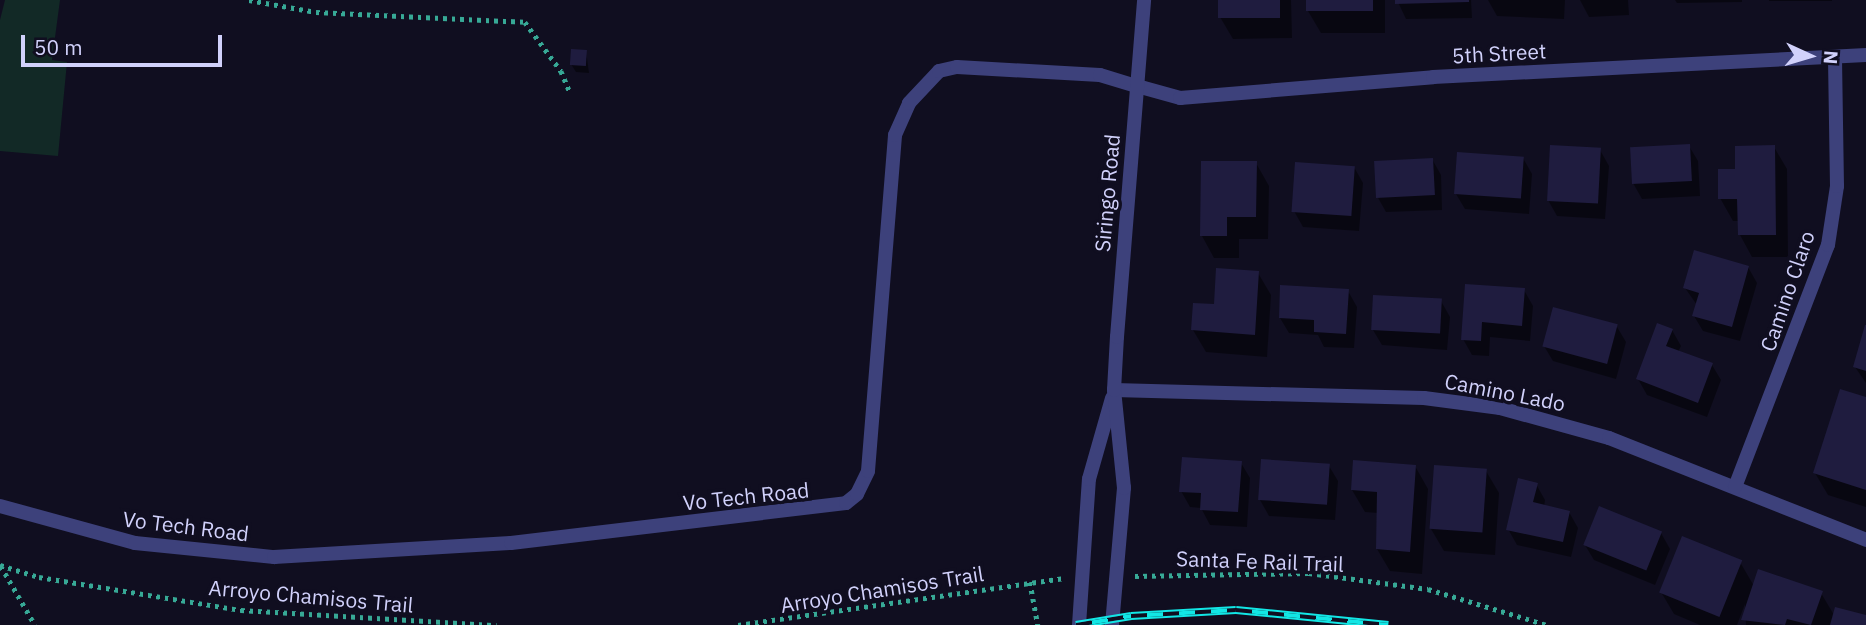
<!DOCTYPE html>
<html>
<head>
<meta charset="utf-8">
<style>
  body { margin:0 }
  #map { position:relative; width:1866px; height:625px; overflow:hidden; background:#100e20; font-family:"IBM Plex Sans",sans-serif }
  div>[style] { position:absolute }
  .green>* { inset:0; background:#122926 }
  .shadow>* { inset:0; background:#0007; transform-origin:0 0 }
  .building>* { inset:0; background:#1f1c3f; transform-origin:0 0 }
  .path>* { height:4.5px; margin-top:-2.25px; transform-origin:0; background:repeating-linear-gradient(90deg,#37a996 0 3.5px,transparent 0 8.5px) }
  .service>* { height:14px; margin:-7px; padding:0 7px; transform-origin:7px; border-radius:7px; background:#3d417b }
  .minor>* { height:14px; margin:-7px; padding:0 7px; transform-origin:7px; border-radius:7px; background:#3d417b }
  .tertiary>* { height:14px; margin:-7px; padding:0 7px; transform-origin:7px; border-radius:7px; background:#3d417b }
  .rail>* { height:8px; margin-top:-4px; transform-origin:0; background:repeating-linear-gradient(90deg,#100e20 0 16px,#12e6e5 0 32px); box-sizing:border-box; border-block:2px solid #12e6e5 }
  span { translate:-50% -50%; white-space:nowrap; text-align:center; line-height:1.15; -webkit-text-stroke:7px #100e20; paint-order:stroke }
  .street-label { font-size:21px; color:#d1d1fb }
  .north { position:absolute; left:1775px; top:21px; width:70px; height:70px; -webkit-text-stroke:5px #100e20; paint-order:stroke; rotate:94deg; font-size:19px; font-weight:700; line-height:28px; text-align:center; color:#d1d1fb }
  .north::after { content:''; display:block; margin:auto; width:24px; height:32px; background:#d1d1fb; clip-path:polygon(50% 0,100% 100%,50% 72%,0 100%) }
  .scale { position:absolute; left:21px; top:35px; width:201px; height:32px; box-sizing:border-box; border:4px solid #d1d1fb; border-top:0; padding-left:9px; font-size:21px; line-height:24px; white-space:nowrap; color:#d1d1fb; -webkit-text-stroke:5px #100e20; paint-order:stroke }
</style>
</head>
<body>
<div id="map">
  <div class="green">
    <div style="clip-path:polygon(5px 0,60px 0,52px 60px,67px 62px,58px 156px,0 151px,0 20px)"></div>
  </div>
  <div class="shadow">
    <div style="clip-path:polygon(1220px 0,1291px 0,1292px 38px,1233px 39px,1220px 17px)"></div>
    <div style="clip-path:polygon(1308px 0,1385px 0,1385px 33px,1321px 33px,1308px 11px)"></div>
    <div style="clip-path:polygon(1397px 0,1471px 0,1472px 18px,1406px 19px)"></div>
    <div style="clip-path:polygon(1488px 0,1565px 0,1564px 19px,1497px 16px)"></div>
    <div style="clip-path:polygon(1580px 0,1628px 0,1629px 15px,1589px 17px)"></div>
    <div style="clip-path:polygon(1675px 0,1742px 0,1742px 2px,1677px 3px)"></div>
    <div style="left:1769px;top:0;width:63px;height:1px"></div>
    <div style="clip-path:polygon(586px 51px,589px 73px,576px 72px,571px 64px)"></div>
    <div style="clip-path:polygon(1689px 146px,1698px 161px,1700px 196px,1642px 199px,1633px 183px)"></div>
    <div style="clip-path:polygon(1774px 147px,1787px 169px,1788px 257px,1752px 257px,1740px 235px,1739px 221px,1733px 221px,1720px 198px,1737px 171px)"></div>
    <div style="clip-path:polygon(1600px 150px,1609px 166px,1605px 219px,1557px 216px,1548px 200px)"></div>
    <div style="clip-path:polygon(1523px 158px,1532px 174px,1529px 214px,1465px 209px,1456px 194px)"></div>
    <div style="clip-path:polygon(1432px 159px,1441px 175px,1442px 210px,1386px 212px,1377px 196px)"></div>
    <div style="clip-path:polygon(1256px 163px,1269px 186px,1268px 239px,1239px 239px,1239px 258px,1214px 258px,1202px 236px)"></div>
    <div style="clip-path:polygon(1354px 167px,1363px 183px,1359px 231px,1303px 227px,1294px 211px)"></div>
    <div style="clip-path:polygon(1748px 267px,1757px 283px,1740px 341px,1703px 331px,1694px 316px,1697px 305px,1685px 288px)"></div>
    <div style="clip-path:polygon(1258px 273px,1271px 295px,1267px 357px,1206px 352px,1193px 330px)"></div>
    <div style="clip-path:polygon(1467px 286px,1524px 290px,1533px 306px,1530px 341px,1490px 337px,1489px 356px,1472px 355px,1463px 339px)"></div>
    <div style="clip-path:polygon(1348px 291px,1357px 307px,1354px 348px,1324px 347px,1318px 335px,1289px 333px,1280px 318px)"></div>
    <div style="clip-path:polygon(1441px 301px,1450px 317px,1447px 350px,1382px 345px,1373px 330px)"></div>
    <div style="clip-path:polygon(1617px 327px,1626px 342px,1616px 379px,1553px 361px,1544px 346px)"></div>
    <div style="clip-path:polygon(1866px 329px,1866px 383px,1855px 367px)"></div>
    <div style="clip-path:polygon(1672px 330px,1681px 346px,1678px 352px,1712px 365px,1721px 380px,1707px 417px,1647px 395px,1638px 379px)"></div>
    <div style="clip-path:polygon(1866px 399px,1866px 507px,1828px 495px,1815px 473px)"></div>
    <div style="clip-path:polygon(1241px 463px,1250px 478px,1247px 527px,1210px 525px,1201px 508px,1190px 507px,1181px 491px)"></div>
    <div style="clip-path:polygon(1329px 466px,1338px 481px,1335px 520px,1269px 516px,1260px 500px)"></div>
    <div style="clip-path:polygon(1415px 466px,1428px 489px,1422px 574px,1390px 571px,1377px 549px,1378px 513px,1365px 512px,1352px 490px)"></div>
    <div style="clip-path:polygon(1486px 471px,1499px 493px,1495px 555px,1444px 551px,1431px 529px)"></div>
    <div style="clip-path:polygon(1536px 484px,1545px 500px,1544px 507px,1569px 512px,1578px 528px,1571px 557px,1517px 545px,1508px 529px)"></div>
    <div style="clip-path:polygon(1661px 533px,1670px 549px,1655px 585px,1594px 560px,1585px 545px)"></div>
    <div style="clip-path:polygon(1740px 562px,1754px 586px,1821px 593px,1834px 615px,1866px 617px,1866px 625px,1746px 625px,1745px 604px,1737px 625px,1700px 625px,1674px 614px,1661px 592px)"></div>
  </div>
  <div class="building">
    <div style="left:1218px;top:0;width:62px;height:18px"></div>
    <div style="left:1306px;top:0;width:67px;height:11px"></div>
    <div style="clip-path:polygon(1395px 0,1469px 0,1469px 2px,1395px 4px)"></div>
    <div style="left:571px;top:49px;width:16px;height:16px;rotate:4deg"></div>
    <div style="left:1690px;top:144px;width:37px;height:60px;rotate:87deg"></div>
    <div style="left:1550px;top:145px;width:51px;height:56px;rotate:3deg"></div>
    <div style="clip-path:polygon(1775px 145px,1776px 235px,1738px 235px,1737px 199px,1718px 199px,1718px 169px,1735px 169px,1735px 146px)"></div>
    <div style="left:1457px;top:152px;width:67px;height:42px;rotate:4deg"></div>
    <div style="left:1433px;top:158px;width:37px;height:59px;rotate:87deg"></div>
    <div style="clip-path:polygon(1201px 161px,1257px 161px,1256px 217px,1227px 217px,1227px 236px,1200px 236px)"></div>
    <div style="left:1295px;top:162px;width:60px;height:50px;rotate:4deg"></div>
    <div style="clip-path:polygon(1694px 250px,1749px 266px,1732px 327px,1692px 316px,1699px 293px,1683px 288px)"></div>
    <div style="clip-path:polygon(1216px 268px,1259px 271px,1255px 335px,1191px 330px,1193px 303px,1214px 304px)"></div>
    <div style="clip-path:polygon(1465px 284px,1525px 288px,1522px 326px,1482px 322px,1481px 341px,1461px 340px)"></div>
    <div style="clip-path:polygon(1280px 285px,1349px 289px,1346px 334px,1314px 332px,1314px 320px,1279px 318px)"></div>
    <div style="left:1373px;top:295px;width:69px;height:35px;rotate:3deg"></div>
    <div style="left:1553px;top:307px;width:67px;height:41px;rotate:15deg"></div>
    <div style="clip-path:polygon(1657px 323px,1673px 329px,1666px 346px,1713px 363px,1698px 403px,1636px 379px)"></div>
    <div style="clip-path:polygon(1865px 325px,1866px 325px,1866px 371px,1853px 367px)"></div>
    <div style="clip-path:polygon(1840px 389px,1866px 397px,1866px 490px,1813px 473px)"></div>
    <div style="clip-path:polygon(1182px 457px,1242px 461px,1238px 512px,1200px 510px,1201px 493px,1179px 492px)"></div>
    <div style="left:1261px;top:459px;width:69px;height:41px;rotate:4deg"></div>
    <div style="clip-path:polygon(1353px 460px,1416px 465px,1410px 552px,1376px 549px,1377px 492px,1351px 490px)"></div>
    <div style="left:1434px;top:465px;width:53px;height:64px;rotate:4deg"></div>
    <div style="clip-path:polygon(1518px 478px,1538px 483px,1533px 502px,1570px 511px,1563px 542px,1506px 530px)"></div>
    <div style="left:1599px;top:506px;width:68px;height:42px;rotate:22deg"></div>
    <div style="left:1682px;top:536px;width:65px;height:61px;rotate:22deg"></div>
    <div style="clip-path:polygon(1758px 569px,1823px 591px,1811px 625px,1787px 619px,1785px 625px,1741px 620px)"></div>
    <div style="clip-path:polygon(1835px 607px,1866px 615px,1866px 625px,1830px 625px)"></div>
  </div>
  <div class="path">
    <div style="left:249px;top:0;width:68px;rotate:10.2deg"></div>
    <div style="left:316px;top:12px;width:209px;rotate:2.7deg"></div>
    <div style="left:525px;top:22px;width:61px;rotate:53.7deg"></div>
    <div style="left:561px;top:71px;width:23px;rotate:67deg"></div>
    <div style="left:0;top:565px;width:41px;rotate:17.1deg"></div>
    <div style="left:39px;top:577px;width:205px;rotate:9.3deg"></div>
    <div style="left:241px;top:610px;width:256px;rotate:3.4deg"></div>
    <div style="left:1px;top:566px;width:68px;rotate:60deg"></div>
    <div style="left:1135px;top:576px;width:174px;rotate:-1deg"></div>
    <div style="left:1309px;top:573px;width:120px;rotate:7.7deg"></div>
    <div style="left:1428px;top:589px;width:124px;rotate:16.8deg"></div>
    <div style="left:1030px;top:582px;width:44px;rotate:79.5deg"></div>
    <div style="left:738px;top:625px;width:328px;rotate:-8.2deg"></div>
  </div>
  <div class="service">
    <div style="left:0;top:506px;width:140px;rotate:15.3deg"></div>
    <div style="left:135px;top:543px;width:140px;rotate:5.8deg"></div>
    <div style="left:274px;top:557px;width:237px;rotate:-3.4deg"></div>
    <div style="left:511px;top:543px;width:337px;rotate:-6.8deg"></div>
    <div style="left:846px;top:503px;width:14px;rotate:-39deg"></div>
    <div style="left:857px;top:494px;width:25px;rotate:-64deg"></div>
    <div style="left:868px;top:471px;width:337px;rotate:-85.4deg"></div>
    <div style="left:895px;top:135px;width:35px;rotate:-66deg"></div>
    <div style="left:909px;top:103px;width:44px;rotate:-46.8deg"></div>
    <div style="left:939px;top:71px;width:18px;rotate:-13deg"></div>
    <div style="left:957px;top:67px;width:143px;rotate:3.2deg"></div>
    <div style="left:1100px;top:75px;width:39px;rotate:17deg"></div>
  </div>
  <div class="minor">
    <div style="left:1114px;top:390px;width:310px;rotate:1.5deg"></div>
    <div style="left:1424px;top:398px;width:77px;rotate:7.5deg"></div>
    <div style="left:1500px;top:408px;width:113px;rotate:15.4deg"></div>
    <div style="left:1609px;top:438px;width:277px;rotate:21.6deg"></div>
    <div style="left:1735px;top:487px;width:259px;rotate:-69deg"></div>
    <div style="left:1828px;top:245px;width:60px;rotate:-81.3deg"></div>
    <div style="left:1837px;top:186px;width:129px;rotate:-90.9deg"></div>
  </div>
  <div class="tertiary">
    <div style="left:1137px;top:86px;width:45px;rotate:15.6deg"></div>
    <div style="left:1180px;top:98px;width:254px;rotate:-4.7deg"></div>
    <div style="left:1433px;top:77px;width:434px;rotate:-2.9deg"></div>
    <div style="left:1079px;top:625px;width:146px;rotate:-86.1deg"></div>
    <div style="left:1089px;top:479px;width:84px;rotate:-74.1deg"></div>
    <div style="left:1112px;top:625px;width:138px;rotate:-85deg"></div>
    <div style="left:1124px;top:488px;width:99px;rotate:-95.8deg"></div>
    <div style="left:1114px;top:390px;width:53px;rotate:-86.8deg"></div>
    <div style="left:1117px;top:337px;width:338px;rotate:-85.4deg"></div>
  </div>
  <div class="rail">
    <div style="left:1076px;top:625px;width:56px;rotate:-9.3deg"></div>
    <div style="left:1131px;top:616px;width:105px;rotate:-3.3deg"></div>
    <div style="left:1236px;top:610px;width:153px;rotate:5.6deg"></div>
  </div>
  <div class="street-label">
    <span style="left:1499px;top:53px;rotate:-3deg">5th Street</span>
    <span style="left:1107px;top:193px;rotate:-85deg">Siringo Road</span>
    <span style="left:1787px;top:291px;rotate:-71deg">Camino Claro</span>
    <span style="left:1505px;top:392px;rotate:11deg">Camino Lado</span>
    <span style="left:746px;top:496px;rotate:-6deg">Vo Tech Road</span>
    <span style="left:186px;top:526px;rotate:7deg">Vo Tech Road</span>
    <span style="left:1260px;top:561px;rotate:2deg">Santa Fe Rail Trail</span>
    <span style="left:882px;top:589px;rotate:-9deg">Arroyo Chamisos Trail</span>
    <span style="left:311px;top:596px;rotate:5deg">Arroyo Chamisos Trail</span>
  </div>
  <div class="north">N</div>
  <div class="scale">50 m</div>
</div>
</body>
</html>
